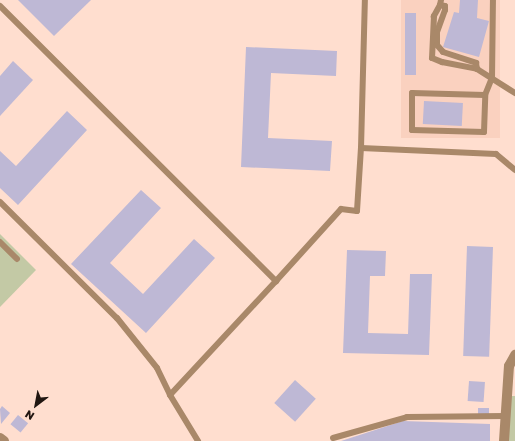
<!DOCTYPE html>
<html>
<head>
<meta charset="utf-8">
<style>
  body { margin:0 }
  #map { position:relative; width:515px; height:441px; overflow:hidden; background:#ffdecf; font-family:"Golos Text",sans-serif }
  div>[style] { position:absolute }
  .built>* { inset:0; background:#fad1bf; transform-origin:0 0 }
  .green>* { inset:0; background:#c3c9a5 }
  .building>* { inset:0; background:#beb8d5; transform-origin:0 0 }
  .service>* { height:6px; margin:-3px; padding:0 3px; transform-origin:3px; border-radius:3px; background:#a98869 }
  .minor>* { height:10px; margin:-5px; padding:0 5px; transform-origin:5px; border-radius:5px; background:#a98869 }
  span { translate:-50% -50%; white-space:nowrap; text-align:center; line-height:1.15; -webkit-text-stroke:3px #ffdecf; paint-order:stroke }
  .north { position:absolute; left:16px; top:385px; width:40px; height:40px; -webkit-text-stroke:3px #ffdecf; paint-order:stroke; rotate:212deg; font-size:11px; font-weight:700; line-height:16px; text-align:center; color:#211611 }
  .north::after { content:''; display:block; margin:auto; width:14px; height:18px; background:#211611; clip-path:polygon(50% 0,100% 100%,50% 72%,0 100%) }
</style>
</head>
<body>
<div id="map">
  <div class="built">
    <div style="left:401px;top:0;width:99px;height:138px"></div>
  </div>
  <div class="green">
    <div style="clip-path:polygon(0 234px,36px 270px,0 307px)"></div>
    <div style="clip-path:polygon(511px 396px,515px 396px,515px 441px,508px 441px)"></div>
  </div>
  <div class="building">
    <div style="clip-path:polygon(18px 0,91px 0,54px 36px)"></div>
    <div style="clip-path:polygon(460px 0,478px 0,477px 18px,489px 21px,479px 57px,443px 47px,454px 12px,459px 13px)"></div>
    <div style="left:405px;top:13px;width:11px;height:62px"></div>
    <div style="clip-path:polygon(246px 47px,337px 51px,336px 76px,271px 73px,268px 138px,332px 141px,330px 171px,241px 167px)"></div>
    <div style="clip-path:polygon(13px 61px,33px 80px,0 116px,0 76px)"></div>
    <div style="left:424px;top:101px;width:39px;height:23px;rotate:3deg"></div>
    <div style="clip-path:polygon(67px 111px,87px 130px,18px 205px,0 188px,0 151px,16px 166px)"></div>
    <div style="clip-path:polygon(141px 190px,161px 208px,110px 263px,143px 294px,194px 239px,215px 258px,146px 333px,71px 264px)"></div>
    <div style="left:467px;top:246px;width:26px;height:110px;rotate:2deg"></div>
    <div style="clip-path:polygon(347px 250px,386px 251px,385px 276px,370px 276px,368px 333px,408px 334px,410px 274px,432px 274px,429px 355px,343px 353px)"></div>
    <div style="left:295px;top:380px;width:28px;height:31px;rotate:42deg"></div>
    <div style="left:469px;top:381px;width:16px;height:20px;rotate:4deg"></div>
    <div style="clip-path:polygon(2px 406px,10px 413px,1px 424px,0 409px)"></div>
    <div style="left:478px;top:408px;width:11px;height:6px"></div>
    <div style="left:18px;top:415px;width:13px;height:12px;rotate:39deg"></div>
    <div style="clip-path:polygon(403px 421px,490px 424px,490px 441px,341px 441px)"></div>
  </div>
  <div class="service">
    <div style="left:441px;top:0;width:5px;rotate:101deg"></div>
    <div style="left:440px;top:5px;width:13px;rotate:119deg"></div>
    <div style="left:434px;top:16px;width:42px;rotate:92.7deg"></div>
    <div style="left:432px;top:58px;width:11px;rotate:22deg"></div>
    <div style="left:442px;top:62px;width:36px;rotate:11deg"></div>
    <div style="left:477px;top:69px;width:45px;rotate:32.3deg"></div>
    <div style="left:440px;top:5px;width:5px;rotate:11deg"></div>
    <div style="left:445px;top:6px;width:4px;rotate:90deg"></div>
    <div style="left:445px;top:10px;width:23px;rotate:110deg"></div>
    <div style="left:437px;top:32px;width:13px;rotate:90deg"></div>
    <div style="left:437px;top:45px;width:9px;rotate:49deg"></div>
    <div style="left:443px;top:52px;width:35px;rotate:18deg"></div>
    <div style="left:476px;top:63px;width:6px;rotate:81deg"></div>
    <div style="left:0;top:6px;width:390px;rotate:44.9deg"></div>
    <div style="left:485px;top:95px;width:73px;rotate:-178.4deg"></div>
    <div style="left:412px;top:93px;width:37px;rotate:90deg"></div>
    <div style="left:412px;top:130px;width:72px;rotate:1.6deg"></div>
    <div style="left:484px;top:132px;width:37px;rotate:-88deg"></div>
    <div style="left:485px;top:95px;width:18px;rotate:-68deg"></div>
    <div style="left:492px;top:78px;width:78px;rotate:-89.3deg"></div>
    <div style="left:361px;top:148px;width:135px;rotate:2.5deg"></div>
    <div style="left:496px;top:154px;width:25px;rotate:40deg"></div>
    <div style="left:0;top:202px;width:165px;rotate:44.8deg"></div>
    <div style="left:117px;top:318px;width:64px;rotate:51.3deg"></div>
    <div style="left:157px;top:368px;width:30px;rotate:64deg"></div>
    <div style="left:170px;top:395px;width:54px;rotate:58.7deg"></div>
    <div style="left:0;top:242px;width:24px;rotate:45deg"></div>
    <div style="left:170px;top:395px;width:156px;rotate:-47.1deg"></div>
    <div style="left:276px;top:281px;width:97px;rotate:-47.9deg"></div>
    <div style="left:341px;top:209px;width:16px;rotate:7deg"></div>
    <div style="left:357px;top:211px;width:63px;rotate:-86.4deg"></div>
    <div style="left:361px;top:148px;width:148px;rotate:-88.5deg"></div>
    <div style="left:333px;top:438px;width:77px;rotate:-15.8deg"></div>
    <div style="left:407px;top:417px;width:98px;rotate:-0.6deg"></div>
  </div>
  <div class="minor">
    <div style="left:0;top:438px;width:5px;rotate:37deg"></div>
    <div style="left:504px;top:441px;width:75px;rotate:-86.2deg"></div>
    <div style="left:509px;top:366px;width:13px;rotate:-61deg"></div>
  </div>
  <div class="north">N</div>
</div>
</body>
</html>
